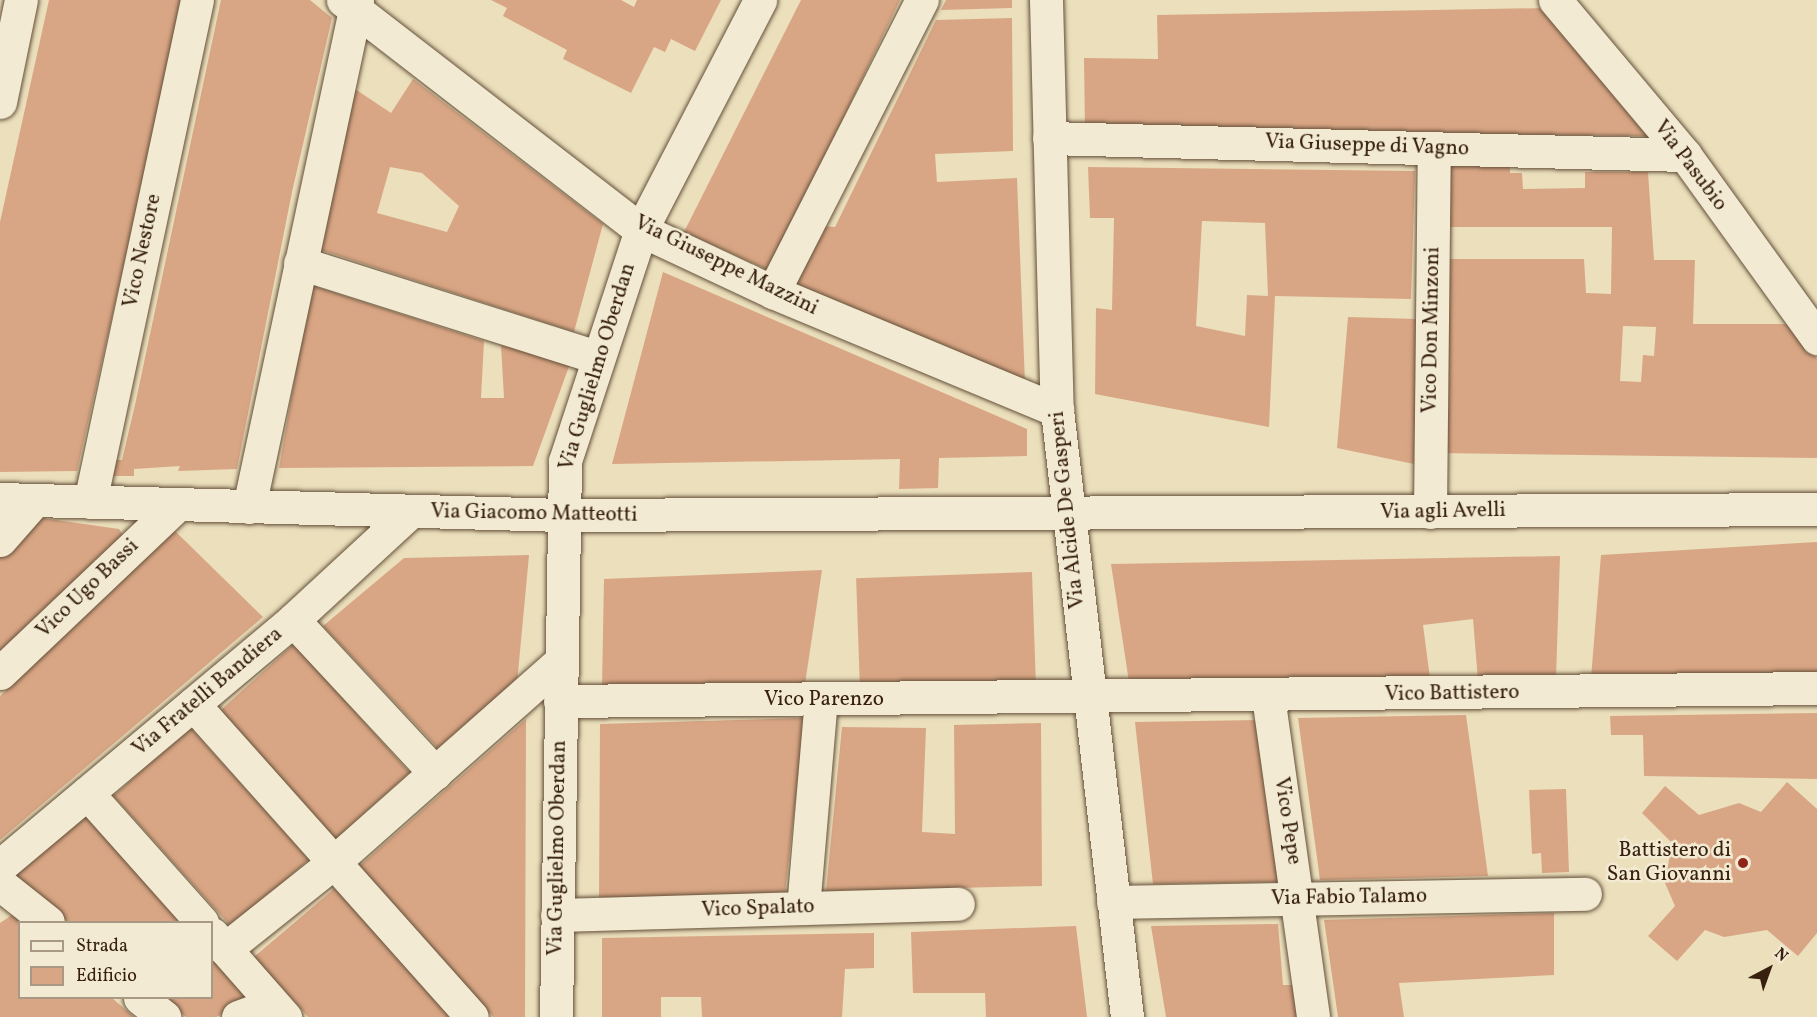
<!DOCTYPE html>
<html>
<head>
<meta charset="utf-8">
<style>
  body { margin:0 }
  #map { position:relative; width:1817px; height:1017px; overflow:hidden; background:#ebdfbc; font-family:Vollkorn,serif }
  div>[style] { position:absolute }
  .building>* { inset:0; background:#d9a685; transform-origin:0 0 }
  .roads { filter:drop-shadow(0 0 2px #645039) drop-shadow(0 0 2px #645039) }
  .street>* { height:33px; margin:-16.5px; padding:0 16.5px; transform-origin:16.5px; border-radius:16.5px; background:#f2ead3 }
  .secondary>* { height:33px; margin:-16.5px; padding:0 16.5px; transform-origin:16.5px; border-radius:16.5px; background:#f2ead3 }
  .dots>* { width:16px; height:16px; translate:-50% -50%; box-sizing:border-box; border:3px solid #f2ead3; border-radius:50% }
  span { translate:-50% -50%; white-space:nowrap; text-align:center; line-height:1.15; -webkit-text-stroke:5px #f2ead3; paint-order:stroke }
  .street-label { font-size:21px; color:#37200d }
  .poi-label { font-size:21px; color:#37200d }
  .right { translate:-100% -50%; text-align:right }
  .legend { position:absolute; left:18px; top:921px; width:195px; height:78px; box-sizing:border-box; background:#f2ead3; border:2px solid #a79984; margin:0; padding:8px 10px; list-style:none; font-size:18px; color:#37200d }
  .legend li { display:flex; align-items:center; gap:12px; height:30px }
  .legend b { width:30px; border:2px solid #a79984 }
  .north { position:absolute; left:1739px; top:939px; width:60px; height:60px; -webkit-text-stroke:4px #f2ead3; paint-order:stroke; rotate:41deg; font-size:16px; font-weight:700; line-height:24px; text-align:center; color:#37200d }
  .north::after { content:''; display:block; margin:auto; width:21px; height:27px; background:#37200d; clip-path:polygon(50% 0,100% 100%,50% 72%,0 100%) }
</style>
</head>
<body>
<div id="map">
  <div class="building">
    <div style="clip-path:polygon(49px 0,184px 0,77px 471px,0 472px,0 222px)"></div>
    <div style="clip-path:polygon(221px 0,310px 0,332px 18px,292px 192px,237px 469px,178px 471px,180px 466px,134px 469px,134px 476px,113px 476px,116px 460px,122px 460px,135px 405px)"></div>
    <div style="clip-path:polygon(491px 0,621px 0,634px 7px,637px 0,721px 0,695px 51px,671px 39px,665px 52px,654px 47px,631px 93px,563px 59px,567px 50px,503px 16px,507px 8px)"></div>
    <div style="clip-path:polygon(801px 0,900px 0,770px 271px,684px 232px)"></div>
    <div style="clip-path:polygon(946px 0,1012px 0,1012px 8px,941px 10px)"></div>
    <div style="clip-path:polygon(1546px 8px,1649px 136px,1085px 130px,1084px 58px,1158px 59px,1157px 15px)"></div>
    <div style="clip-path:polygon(1012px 18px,1013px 151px,935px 154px,937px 182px,1017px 178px,1025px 383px,795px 283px,821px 226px,835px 227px,936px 20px)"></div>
    <div style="clip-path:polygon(evenodd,413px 79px,603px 224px,574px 332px,321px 250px,355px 89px,391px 113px,413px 79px,390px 167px,422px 173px,459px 206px,447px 232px,377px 213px,390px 167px)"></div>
    <div style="clip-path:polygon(evenodd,1510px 165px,1510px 173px,1522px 173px,1523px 189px,1585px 188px,1585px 172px,1648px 172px,1654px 260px,1695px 260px,1693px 324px,1794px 324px,1817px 359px,1817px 458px,1438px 453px,1442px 259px,1584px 259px,1586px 293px,1611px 294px,1612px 227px,1444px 227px,1445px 166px,1510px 165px,1623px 326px,1656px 327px,1654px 356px,1643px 355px,1641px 382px,1620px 381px,1623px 326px)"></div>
    <div style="clip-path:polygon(evenodd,1088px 167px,1415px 171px,1411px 299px,1275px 296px,1269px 427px,1095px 394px,1096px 308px,1112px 310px,1114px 218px,1090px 218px,1088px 167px,1202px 221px,1265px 223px,1268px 296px,1247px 295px,1245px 336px,1196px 326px,1202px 221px)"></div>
    <div style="clip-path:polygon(663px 272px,1027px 429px,1027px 456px,939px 458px,938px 488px,899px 489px,900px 459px,612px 464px)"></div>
    <div style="clip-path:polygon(311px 285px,484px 341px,481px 398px,504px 398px,501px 345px,572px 358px,533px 466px,279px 468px)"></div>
    <div style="clip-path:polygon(1348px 317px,1417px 319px,1414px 464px,1337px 448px)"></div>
    <div style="clip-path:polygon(35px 517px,119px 529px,123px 535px,0 660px,0 552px)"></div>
    <div style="clip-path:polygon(175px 531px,263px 617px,0 840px,0 696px)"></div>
    <div style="clip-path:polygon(1817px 542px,1817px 681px,1591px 678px,1601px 555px)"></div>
    <div style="clip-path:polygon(529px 555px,517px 683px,438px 748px,323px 626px,404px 558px)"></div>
    <div style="clip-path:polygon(1560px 556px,1556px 678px,1478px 681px,1473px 619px,1423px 625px,1430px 678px,1129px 682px,1111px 564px)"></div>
    <div style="clip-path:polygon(822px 570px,805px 684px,602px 687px,604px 579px)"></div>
    <div style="left:1032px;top:572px;width:111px;height:176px;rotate:88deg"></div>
    <div style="left:294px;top:644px;width:173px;height:103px;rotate:48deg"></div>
    <div style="clip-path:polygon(1817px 713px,1817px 779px,1644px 776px,1643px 735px,1611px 735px,1610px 716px)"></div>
    <div style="clip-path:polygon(1466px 715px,1488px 876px,1320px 880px,1298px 718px)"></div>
    <div style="clip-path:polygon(805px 718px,785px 892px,599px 900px,600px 724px)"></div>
    <div style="clip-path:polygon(526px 719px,525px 1017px,493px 1017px,357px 868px)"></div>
    <div style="clip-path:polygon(1258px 720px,1285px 882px,1153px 884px,1135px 722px)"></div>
    <div style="clip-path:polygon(1041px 723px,1042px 886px,826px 891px,842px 727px,926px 728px,922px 832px,955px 834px,954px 725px)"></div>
    <div style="left:190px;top:727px;width:178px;height:103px;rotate:48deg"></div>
    <div style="clip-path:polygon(1787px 782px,1817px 809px,1817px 933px,1798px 956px,1767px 930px,1724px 937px,1705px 930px,1677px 961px,1648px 936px,1675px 906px,1665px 883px,1672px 843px,1642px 813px,1665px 786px,1699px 815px,1739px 803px,1761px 812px)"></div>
    <div style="clip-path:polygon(1566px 789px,1569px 872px,1542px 873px,1541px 853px,1532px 854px,1529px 790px)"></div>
    <div style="clip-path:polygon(85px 815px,182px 922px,68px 922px,12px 878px)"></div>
    <div style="clip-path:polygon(335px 888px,456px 1017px,308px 1017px,254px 957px)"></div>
    <div style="clip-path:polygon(15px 913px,26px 922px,20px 922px,20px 998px,112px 998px,134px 1017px,0 1017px,0 923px)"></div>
    <div style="clip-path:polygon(1554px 913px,1554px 975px,1399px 983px,1404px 1017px,1338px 1017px,1324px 920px)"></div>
    <div style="clip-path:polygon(1278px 924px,1283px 985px,1294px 985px,1298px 1017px,1166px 1017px,1151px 926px)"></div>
    <div style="clip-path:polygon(1076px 926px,1087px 1017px,986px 1017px,985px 993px,913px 993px,911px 932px)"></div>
    <div style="clip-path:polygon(874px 933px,874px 968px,845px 969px,842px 1017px,702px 1017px,701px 997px,661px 997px,661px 1017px,602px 1017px,602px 938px)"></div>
    <div style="clip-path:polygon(212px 955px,254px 1001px,216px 1017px,186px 1017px,162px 998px,212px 998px)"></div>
  </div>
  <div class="roads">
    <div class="street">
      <div style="left:343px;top:0;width:376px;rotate:37.7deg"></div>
      <div style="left:641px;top:230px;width:146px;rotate:25.2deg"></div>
      <div style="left:773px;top:292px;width:308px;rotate:22.6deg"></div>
      <div style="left:1555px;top:0;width:202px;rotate:50deg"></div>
      <div style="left:1685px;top:155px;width:226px;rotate:54.2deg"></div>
      <div style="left:0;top:102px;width:104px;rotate:-78.4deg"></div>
      <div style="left:1049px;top:138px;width:636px;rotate:1.53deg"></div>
      <div style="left:300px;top:263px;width:312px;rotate:17.6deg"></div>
      <div style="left:773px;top:292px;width:328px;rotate:-63deg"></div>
      <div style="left:0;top:499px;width:562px;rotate:1.63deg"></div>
      <div style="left:562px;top:515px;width:1255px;rotate:-0.27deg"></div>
      <div style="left:90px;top:502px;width:513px;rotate:-77.97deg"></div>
      <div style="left:249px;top:507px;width:518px;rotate:-77.97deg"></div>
      <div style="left:1430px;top:512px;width:364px;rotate:-89.4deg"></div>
      <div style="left:0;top:540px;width:53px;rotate:-48.8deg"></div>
      <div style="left:293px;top:620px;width:209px;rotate:47.1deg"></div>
      <div style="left:0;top:673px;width:244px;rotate:-43.5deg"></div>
      <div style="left:1268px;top:696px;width:324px;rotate:82deg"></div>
      <div style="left:560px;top:701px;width:1257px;rotate:-0.59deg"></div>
      <div style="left:193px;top:704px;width:419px;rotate:48.3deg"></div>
      <div style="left:87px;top:793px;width:173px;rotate:48.3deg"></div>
      <div style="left:0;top:866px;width:383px;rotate:-40deg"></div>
      <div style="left:293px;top:620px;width:159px;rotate:-42.7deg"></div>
      <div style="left:0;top:884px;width:61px;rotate:38.4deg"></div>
      <div style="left:1113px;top:902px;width:472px;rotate:-1deg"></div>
      <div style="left:803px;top:908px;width:209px;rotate:-85.1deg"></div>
      <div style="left:557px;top:915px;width:401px;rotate:-1.6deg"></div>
      <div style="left:212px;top:934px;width:111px;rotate:48.7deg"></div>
      <div style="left:225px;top:949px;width:139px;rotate:-38.6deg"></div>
      <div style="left:334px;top:862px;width:302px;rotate:-41.5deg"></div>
      <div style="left:140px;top:998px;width:31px;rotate:38deg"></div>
      <div style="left:238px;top:1017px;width:37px;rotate:-20deg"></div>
      <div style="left:556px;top:1017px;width:556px;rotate:-89.07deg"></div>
      <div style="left:565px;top:461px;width:243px;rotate:-71.8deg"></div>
      <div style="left:641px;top:230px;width:259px;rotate:-62.6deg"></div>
    </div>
    <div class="secondary">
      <div style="left:1046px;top:0;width:410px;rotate:88.5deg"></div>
      <div style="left:1057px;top:410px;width:611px;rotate:83.42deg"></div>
    </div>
  </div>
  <div class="dots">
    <div style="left:1743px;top:863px;background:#8f2418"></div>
  </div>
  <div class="street-label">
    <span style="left:1367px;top:146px;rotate:2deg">Via Giuseppe di Vagno</span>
    <span style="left:1690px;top:166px;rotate:53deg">Via Pasubio</span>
    <span style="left:143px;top:251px;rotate:-78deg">Vico Nestore</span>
    <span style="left:726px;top:266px;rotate:26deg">Via Giuseppe Mazzini</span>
    <span style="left:1432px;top:330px;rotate:-89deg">Vico Don Minzoni</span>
    <span style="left:598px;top:367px;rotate:-73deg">Via Guglielmo Oberdan</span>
    <span style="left:1068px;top:510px;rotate:-96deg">Via Alcide De Gasperi</span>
    <span style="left:1443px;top:512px;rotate:-1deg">Via agli Avelli</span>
    <span style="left:534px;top:514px;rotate:1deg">Via Giacomo Matteotti</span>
    <span style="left:88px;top:589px;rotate:-44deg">Vico Ugo Bassi</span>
    <span style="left:208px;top:692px;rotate:-40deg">Via Fratelli Bandiera</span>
    <span style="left:1452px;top:694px;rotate:-1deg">Vico Battistero</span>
    <span style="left:824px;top:700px">Vico Parenzo</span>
    <span style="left:1287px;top:821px;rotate:81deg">Vico Pepe</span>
    <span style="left:558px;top:848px;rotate:-89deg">Via Guglielmo Oberdan</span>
    <span style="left:1349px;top:898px;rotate:-1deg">Via Fabio Talamo</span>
    <span style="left:758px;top:909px;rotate:-2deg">Vico Spalato</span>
  </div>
  <div class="poi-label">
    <span class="right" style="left:1731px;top:863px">Battistero di<br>San Giovanni</span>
  </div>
  <ul class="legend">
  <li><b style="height:8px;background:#f2ead3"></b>Strada</li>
  <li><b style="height:16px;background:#d9a685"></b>Edificio</li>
  </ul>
  <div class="north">N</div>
</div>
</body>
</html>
